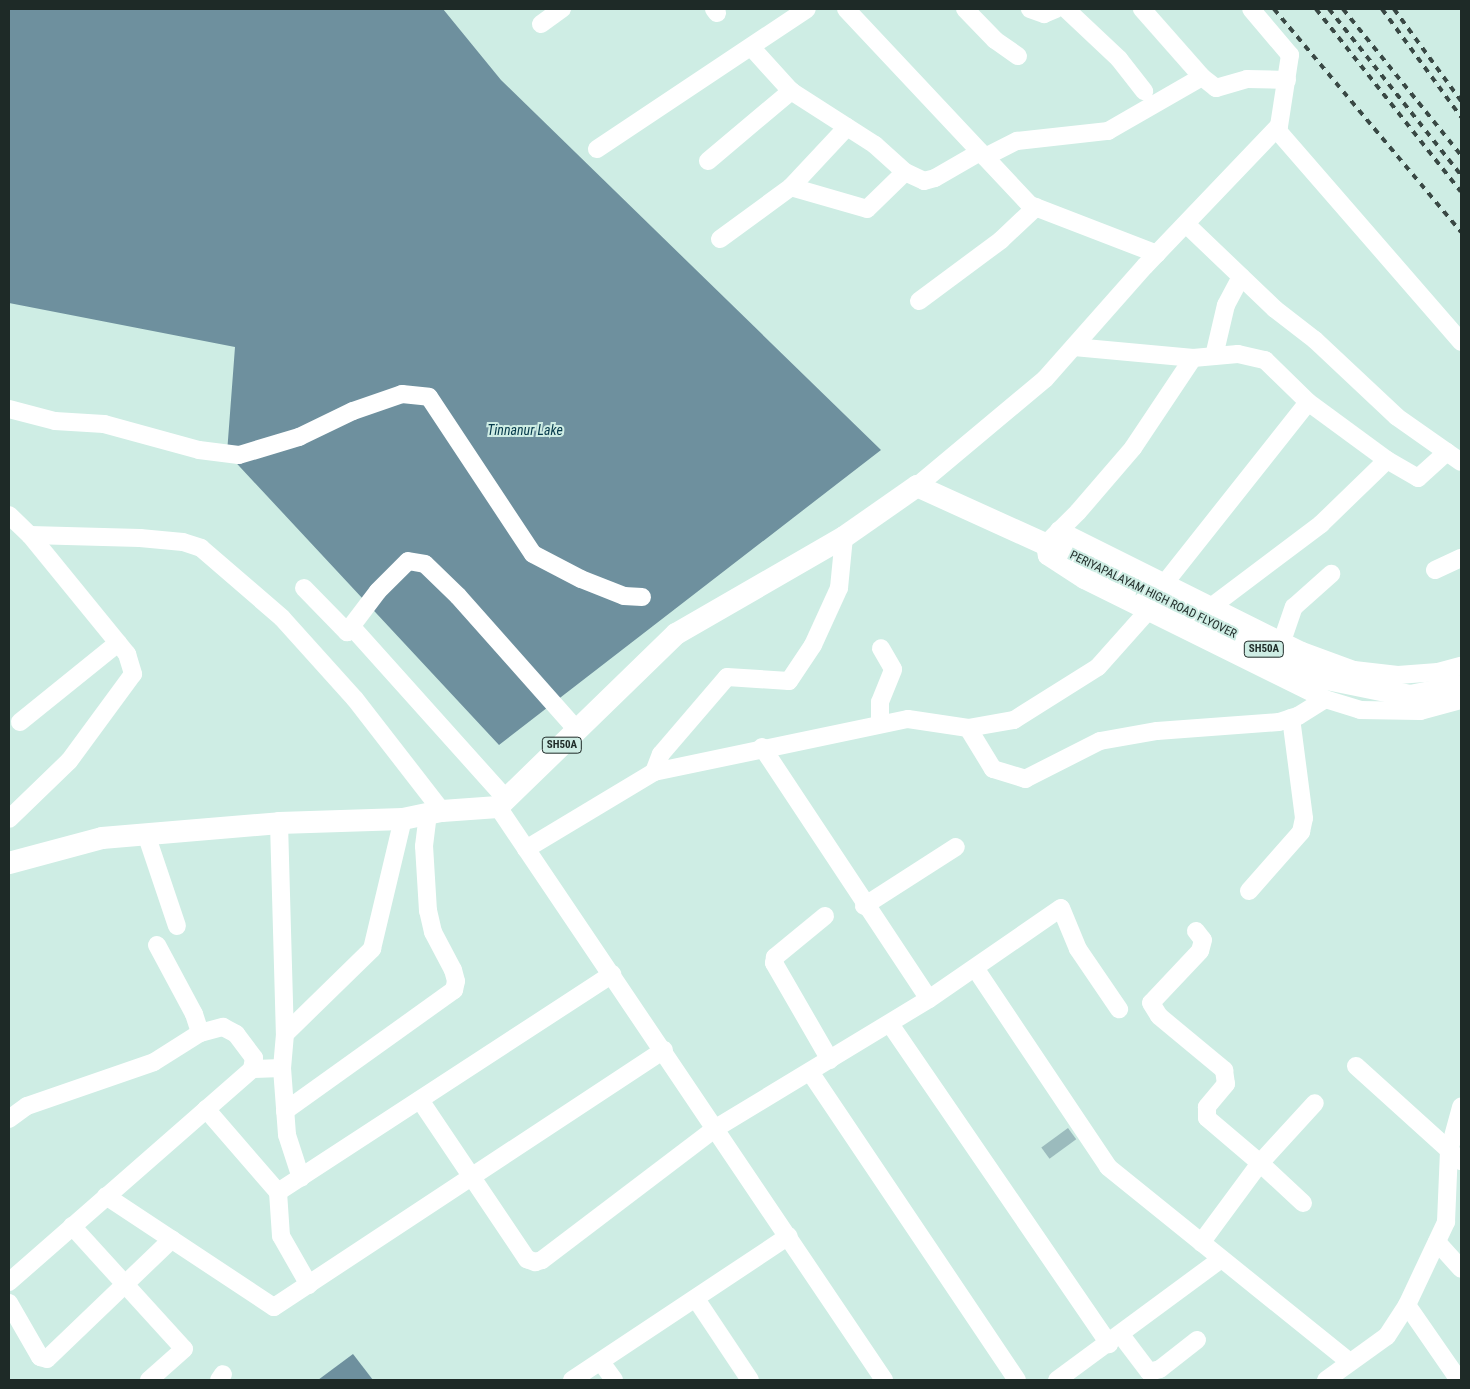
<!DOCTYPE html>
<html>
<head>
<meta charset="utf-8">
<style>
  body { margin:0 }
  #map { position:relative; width:1470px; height:1389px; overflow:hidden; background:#ceede4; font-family:"Roboto Condensed",sans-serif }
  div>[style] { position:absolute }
  .water>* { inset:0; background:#6e909e }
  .building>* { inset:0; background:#9bbbbd; transform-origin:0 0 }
  .minor>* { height:18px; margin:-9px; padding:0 9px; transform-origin:9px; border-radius:9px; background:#fff }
  .major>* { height:22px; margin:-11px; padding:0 11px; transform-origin:11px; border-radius:11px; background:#fff }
  .rail>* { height:4px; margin-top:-2px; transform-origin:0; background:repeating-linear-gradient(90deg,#394844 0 6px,transparent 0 12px) }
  span { translate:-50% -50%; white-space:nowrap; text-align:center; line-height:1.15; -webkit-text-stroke:4px #ceede4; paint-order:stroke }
  .shield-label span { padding:1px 4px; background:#ceede4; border:1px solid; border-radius:4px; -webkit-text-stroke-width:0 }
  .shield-label { font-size:11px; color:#1e2a27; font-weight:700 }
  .street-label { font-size:12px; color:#1e2a27 }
  .water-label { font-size:14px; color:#05394b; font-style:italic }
  .frame { position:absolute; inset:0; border:10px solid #1e2a27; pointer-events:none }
</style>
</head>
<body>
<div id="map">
  <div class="water">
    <div style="clip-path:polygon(9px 9px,443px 9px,501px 80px,881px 450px,499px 745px,227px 453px,235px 347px,9px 303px)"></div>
    <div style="clip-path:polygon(353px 1354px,373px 1380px,318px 1380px)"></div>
  </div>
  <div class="building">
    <div style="left:1068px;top:1128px;width:14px;height:33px;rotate:54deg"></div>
  </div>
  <div class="minor">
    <div style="left:714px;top:9px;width:5px;rotate:53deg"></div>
    <div style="left:846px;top:9px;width:269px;rotate:46.8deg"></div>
    <div style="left:1030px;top:205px;width:136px;rotate:21.1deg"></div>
    <div style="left:965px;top:9px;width:43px;rotate:45.9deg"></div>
    <div style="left:995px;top:40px;width:28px;rotate:35deg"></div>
    <div style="left:1030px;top:9px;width:15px;rotate:20deg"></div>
    <div style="left:1044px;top:14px;width:13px;rotate:-23deg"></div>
    <div style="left:1066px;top:9px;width:73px;rotate:43.3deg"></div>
    <div style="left:1119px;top:59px;width:41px;rotate:52deg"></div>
    <div style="left:541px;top:24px;width:26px;rotate:-36deg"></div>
    <div style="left:752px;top:48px;width:58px;rotate:47.8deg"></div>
    <div style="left:791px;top:91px;width:100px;rotate:32.7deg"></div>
    <div style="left:875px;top:145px;width:40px;rotate:42deg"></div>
    <div style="left:905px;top:172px;width:21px;rotate:25deg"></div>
    <div style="left:924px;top:181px;width:11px;rotate:-15deg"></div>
    <div style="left:935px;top:178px;width:52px;rotate:-30deg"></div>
    <div style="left:1202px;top:77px;width:18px;rotate:38deg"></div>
    <div style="left:1216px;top:88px;width:32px;rotate:-16deg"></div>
    <div style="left:1247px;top:79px;width:40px;rotate:1.4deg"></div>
    <div style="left:1277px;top:130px;width:281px;rotate:49deg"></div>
    <div style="left:597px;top:149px;width:252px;rotate:-33.7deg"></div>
    <div style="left:985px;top:157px;width:36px;rotate:-27deg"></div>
    <div style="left:1017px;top:141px;width:92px;rotate:-6.3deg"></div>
    <div style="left:1108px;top:131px;width:108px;rotate:-29.9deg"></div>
    <div style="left:1202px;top:77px;width:91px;rotate:-131.4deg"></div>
    <div style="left:708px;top:161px;width:109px;rotate:-40.1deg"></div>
    <div style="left:791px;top:187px;width:79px;rotate:16.1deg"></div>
    <div style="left:867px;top:209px;width:53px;rotate:-44.2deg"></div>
    <div style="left:1186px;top:224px;width:123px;rotate:43.7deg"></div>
    <div style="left:1275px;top:309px;width:51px;rotate:37.8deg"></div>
    <div style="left:1315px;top:340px;width:112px;rotate:43.2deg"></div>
    <div style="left:1397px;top:417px;width:78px;rotate:35.1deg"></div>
    <div style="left:720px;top:239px;width:88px;rotate:-36.2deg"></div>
    <div style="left:791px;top:187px;width:82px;rotate:-47deg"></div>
    <div style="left:919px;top:301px;width:102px;rotate:-36.6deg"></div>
    <div style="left:1001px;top:240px;width:48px;rotate:-43.3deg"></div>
    <div style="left:1074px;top:347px;width:120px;rotate:5.3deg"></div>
    <div style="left:1193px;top:358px;width:45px;rotate:-5.1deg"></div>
    <div style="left:1238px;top:354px;width:28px;rotate:13deg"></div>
    <div style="left:1265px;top:360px;width:60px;rotate:44.3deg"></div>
    <div style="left:1308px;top:402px;width:98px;rotate:36.3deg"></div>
    <div style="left:1387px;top:460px;width:36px;rotate:30deg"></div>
    <div style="left:1418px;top:478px;width:39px;rotate:-42deg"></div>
    <div style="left:1214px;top:356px;width:52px;rotate:-76.8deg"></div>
    <div style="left:1226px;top:305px;width:32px;rotate:-62deg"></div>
    <div style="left:1193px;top:358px;width:108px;rotate:123.7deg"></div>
    <div style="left:1133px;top:448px;width:84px;rotate:130.7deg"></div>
    <div style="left:1078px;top:512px;width:47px;rotate:135deg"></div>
    <div style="left:1045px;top:545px;width:11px;rotate:80deg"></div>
    <div style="left:1047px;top:556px;width:44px;rotate:33deg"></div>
    <div style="left:1084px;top:580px;width:269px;rotate:26.3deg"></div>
    <div style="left:1325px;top:699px;width:37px;rotate:17deg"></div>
    <div style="left:1360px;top:710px;width:60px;rotate:1deg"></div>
    <div style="left:1420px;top:711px;width:42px;rotate:-15deg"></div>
    <div style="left:9px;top:409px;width:48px;rotate:14.6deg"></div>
    <div style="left:55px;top:421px;width:49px;rotate:3.5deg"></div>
    <div style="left:104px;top:424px;width:98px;rotate:15.3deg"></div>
    <div style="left:199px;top:450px;width:40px;rotate:7.1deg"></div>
    <div style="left:239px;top:455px;width:63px;rotate:-16.7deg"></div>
    <div style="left:299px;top:437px;width:60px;rotate:-25.7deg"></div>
    <div style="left:353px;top:411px;width:52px;rotate:-19.1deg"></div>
    <div style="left:402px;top:394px;width:27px;rotate:6deg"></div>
    <div style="left:429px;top:397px;width:188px;rotate:56.5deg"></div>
    <div style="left:533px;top:554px;width:54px;rotate:27.5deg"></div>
    <div style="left:581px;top:579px;width:46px;rotate:21.6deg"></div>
    <div style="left:624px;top:596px;width:18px;rotate:3deg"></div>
    <div style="left:917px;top:486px;width:167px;rotate:-39.9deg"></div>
    <div style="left:1045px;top:379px;width:151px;rotate:-48.5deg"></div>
    <div style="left:1145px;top:266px;width:194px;rotate:-46.3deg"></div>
    <div style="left:1279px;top:126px;width:72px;rotate:-81.2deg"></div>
    <div style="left:1290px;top:55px;width:60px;rotate:-130.3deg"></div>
    <div style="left:9px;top:515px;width:29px;rotate:44deg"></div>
    <div style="left:30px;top:535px;width:154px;rotate:50.8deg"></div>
    <div style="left:127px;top:654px;width:21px;rotate:73deg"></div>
    <div style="left:133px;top:674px;width:108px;rotate:126.3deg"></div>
    <div style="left:69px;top:761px;width:83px;rotate:136deg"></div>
    <div style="left:1059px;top:530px;width:271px;rotate:26.5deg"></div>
    <div style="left:1302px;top:651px;width:55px;rotate:20.1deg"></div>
    <div style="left:1354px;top:670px;width:44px;rotate:6.5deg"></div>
    <div style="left:1398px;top:675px;width:40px;rotate:-4.3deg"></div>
    <div style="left:1438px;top:672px;width:24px;rotate:-15deg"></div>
    <div style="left:30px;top:535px;width:110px;rotate:1.6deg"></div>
    <div style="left:140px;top:538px;width:43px;rotate:5.3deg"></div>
    <div style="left:183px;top:542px;width:19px;rotate:18deg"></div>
    <div style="left:201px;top:548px;width:107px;rotate:40.8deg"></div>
    <div style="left:282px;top:618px;width:109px;rotate:48deg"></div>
    <div style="left:355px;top:699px;width:142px;rotate:52.2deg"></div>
    <div style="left:1435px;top:570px;width:29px;rotate:-25deg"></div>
    <div style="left:1164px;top:584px;width:232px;rotate:-51.6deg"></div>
    <div style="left:304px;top:588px;width:62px;rotate:45.7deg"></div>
    <div style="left:347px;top:632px;width:51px;rotate:-52.9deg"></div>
    <div style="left:378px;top:591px;width:42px;rotate:-45deg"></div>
    <div style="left:408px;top:561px;width:17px;rotate:10deg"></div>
    <div style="left:425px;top:564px;width:46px;rotate:44.1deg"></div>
    <div style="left:458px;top:596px;width:179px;rotate:48.4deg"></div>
    <div style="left:1211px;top:607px;width:138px;rotate:-37deg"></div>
    <div style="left:1321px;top:524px;width:92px;rotate:-44.1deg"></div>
    <div style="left:351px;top:626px;width:232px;rotate:48.1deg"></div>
    <div style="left:1282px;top:641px;width:36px;rotate:-71deg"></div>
    <div style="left:1294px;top:607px;width:50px;rotate:-41.7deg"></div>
    <div style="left:20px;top:722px;width:126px;rotate:-38.9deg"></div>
    <div style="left:880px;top:724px;width:22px;rotate:-90deg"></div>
    <div style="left:880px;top:702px;width:35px;rotate:-68deg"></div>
    <div style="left:893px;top:669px;width:24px;rotate:-120deg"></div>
    <div style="left:968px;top:728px;width:48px;rotate:58.6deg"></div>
    <div style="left:993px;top:769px;width:34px;rotate:17deg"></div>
    <div style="left:1025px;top:779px;width:84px;rotate:-26.9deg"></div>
    <div style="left:1100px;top:741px;width:58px;rotate:-10deg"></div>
    <div style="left:1157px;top:731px;width:122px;rotate:-4.2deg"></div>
    <div style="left:1279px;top:722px;width:20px;rotate:-18deg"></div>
    <div style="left:1298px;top:716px;width:32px;rotate:-32deg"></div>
    <div style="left:762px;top:747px;width:302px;rotate:56.5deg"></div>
    <div style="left:654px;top:772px;width:19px;rotate:-69deg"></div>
    <div style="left:661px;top:754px;width:101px;rotate:-49.4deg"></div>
    <div style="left:727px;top:677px;width:62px;rotate:3.7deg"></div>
    <div style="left:789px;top:681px;width:43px;rotate:-56.3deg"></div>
    <div style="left:813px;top:645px;width:63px;rotate:-65.5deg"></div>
    <div style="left:839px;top:588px;width:51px;rotate:-84.4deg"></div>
    <div style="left:498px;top:807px;width:691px;rotate:56.03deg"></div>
    <div style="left:279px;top:823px;width:211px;rotate:88.4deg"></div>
    <div style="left:285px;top:1034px;width:34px;rotate:95deg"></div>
    <div style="left:282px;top:1068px;width:67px;rotate:85.7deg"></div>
    <div style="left:287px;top:1135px;width:45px;rotate:72deg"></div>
    <div style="left:146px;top:834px;width:97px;rotate:71.4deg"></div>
    <div style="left:526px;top:849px;width:149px;rotate:-31deg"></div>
    <div style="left:654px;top:772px;width:259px;rotate:-11.8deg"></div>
    <div style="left:908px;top:719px;width:61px;rotate:8.5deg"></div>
    <div style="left:968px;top:728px;width:47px;rotate:-9.9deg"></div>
    <div style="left:1014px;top:720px;width:99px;rotate:-32.2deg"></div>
    <div style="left:1098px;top:667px;width:74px;rotate:-48.3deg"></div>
    <div style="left:1249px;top:891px;width:79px;rotate:-48.6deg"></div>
    <div style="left:1301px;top:832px;width:14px;rotate:-78deg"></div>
    <div style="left:1304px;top:818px;width:101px;rotate:-97.4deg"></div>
    <div style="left:864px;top:906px;width:109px;rotate:-32.7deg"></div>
    <div style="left:825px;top:916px;width:65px;rotate:140.6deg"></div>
    <div style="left:775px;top:957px;width:6px;rotate:99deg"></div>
    <div style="left:774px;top:963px;width:112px;rotate:60deg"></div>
    <div style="left:1196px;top:931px;width:11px;rotate:52deg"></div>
    <div style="left:1203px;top:940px;width:11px;rotate:105deg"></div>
    <div style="left:1200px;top:951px;width:71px;rotate:133.3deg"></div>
    <div style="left:1151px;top:1003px;width:15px;rotate:58deg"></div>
    <div style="left:1159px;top:1016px;width:85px;rotate:39.7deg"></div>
    <div style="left:1224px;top:1070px;width:14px;rotate:82deg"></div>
    <div style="left:1226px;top:1084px;width:30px;rotate:130deg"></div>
    <div style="left:1207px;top:1107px;width:11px;rotate:90deg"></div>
    <div style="left:1207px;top:1118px;width:70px;rotate:40.3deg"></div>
    <div style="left:1260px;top:1163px;width:99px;rotate:126.4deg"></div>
    <div style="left:157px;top:945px;width:78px;rotate:61.8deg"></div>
    <div style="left:194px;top:1014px;width:20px;rotate:72deg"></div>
    <div style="left:975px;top:968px;width:239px;rotate:56.2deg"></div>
    <div style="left:1108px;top:1167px;width:309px;rotate:38.9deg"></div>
    <div style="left:890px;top:1024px;width:388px;rotate:55.6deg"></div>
    <div style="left:285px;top:1034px;width:122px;rotate:-44.3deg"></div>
    <div style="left:372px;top:949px;width:134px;rotate:-76.6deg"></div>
    <div style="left:1356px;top:1066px;width:142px;rotate:42.1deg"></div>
    <div style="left:810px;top:1072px;width:371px;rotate:56.1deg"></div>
    <div style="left:420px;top:1100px;width:192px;rotate:56.1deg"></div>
    <div style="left:527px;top:1259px;width:9px;rotate:21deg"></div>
    <div style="left:535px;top:1262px;width:7px;rotate:-16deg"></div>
    <div style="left:542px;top:1260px;width:218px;rotate:-37.2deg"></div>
    <div style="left:716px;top:1128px;width:249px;rotate:-31.2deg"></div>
    <div style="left:929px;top:999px;width:160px;rotate:-34.6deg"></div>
    <div style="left:1061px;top:908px;width:44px;rotate:67.5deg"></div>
    <div style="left:1078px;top:949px;width:73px;rotate:55.7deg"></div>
    <div style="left:206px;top:1109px;width:110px;rotate:49.1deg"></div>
    <div style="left:285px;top:1111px;width:208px;rotate:-35.6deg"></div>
    <div style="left:454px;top:990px;width:9px;rotate:-77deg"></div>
    <div style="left:456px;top:981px;width:11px;rotate:-105deg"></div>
    <div style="left:453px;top:970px;width:43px;rotate:-117.8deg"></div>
    <div style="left:433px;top:932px;width:22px;rotate:-103deg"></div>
    <div style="left:428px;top:911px;width:65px;rotate:-93.5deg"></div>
    <div style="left:424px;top:846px;width:32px;rotate:-83deg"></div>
    <div style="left:9px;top:1119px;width:22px;rotate:-36deg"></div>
    <div style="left:27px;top:1106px;width:134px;rotate:-19.1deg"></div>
    <div style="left:154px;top:1062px;width:54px;rotate:-32.2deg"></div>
    <div style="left:200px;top:1033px;width:24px;rotate:-15deg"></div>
    <div style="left:223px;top:1027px;width:15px;rotate:28deg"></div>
    <div style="left:236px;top:1034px;width:30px;rotate:53deg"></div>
    <div style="left:254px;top:1058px;width:11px;rotate:100deg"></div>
    <div style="left:106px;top:1196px;width:201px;rotate:33.5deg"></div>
    <div style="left:274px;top:1307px;width:467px;rotate:-33.4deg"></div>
    <div style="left:1303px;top:1203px;width:59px;rotate:-137.1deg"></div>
    <div style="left:1260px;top:1163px;width:81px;rotate:-47.5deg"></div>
    <div style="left:72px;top:1226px;width:166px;rotate:47.7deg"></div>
    <div style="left:184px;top:1349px;width:47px;rotate:138.5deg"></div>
    <div style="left:1437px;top:1242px;width:36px;rotate:48deg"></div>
    <div style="left:9px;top:1282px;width:323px;rotate:-41.2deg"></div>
    <div style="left:252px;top:1069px;width:30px;rotate:-2deg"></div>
    <div style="left:309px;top:1285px;width:56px;rotate:-119.7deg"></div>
    <div style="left:281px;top:1236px;width:44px;rotate:-93.9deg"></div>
    <div style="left:278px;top:1192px;width:399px;rotate:-33.1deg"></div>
    <div style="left:696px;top:1299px;width:97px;rotate:56.3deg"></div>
    <div style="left:9px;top:1303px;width:62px;rotate:60.1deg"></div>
    <div style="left:40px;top:1357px;width:7px;rotate:16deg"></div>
    <div style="left:47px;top:1359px;width:173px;rotate:-43.8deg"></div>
    <div style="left:1407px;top:1305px;width:91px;rotate:55.3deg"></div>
    <div style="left:1121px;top:1335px;width:46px;rotate:52.9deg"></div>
    <div style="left:1149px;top:1372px;width:11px;rotate:-15deg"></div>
    <div style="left:1160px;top:1369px;width:47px;rotate:-38.1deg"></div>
    <div style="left:601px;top:1362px;width:22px;rotate:54deg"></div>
    <div style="left:219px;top:1380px;width:7px;rotate:-56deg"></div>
    <div style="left:572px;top:1380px;width:260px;rotate:-33.6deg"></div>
    <div style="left:1057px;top:1380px;width:204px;rotate:-36.4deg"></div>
    <div style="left:1326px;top:1380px;width:75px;rotate:-35.8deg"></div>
    <div style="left:1387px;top:1336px;width:37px;rotate:-57deg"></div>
    <div style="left:1407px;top:1305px;width:92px;rotate:-64.8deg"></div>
    <div style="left:1446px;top:1222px;width:71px;rotate:-87.6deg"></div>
    <div style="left:1449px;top:1151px;width:46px;rotate:-74.7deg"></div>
  </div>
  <div class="major">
    <div style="left:9px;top:863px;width:96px;rotate:-15deg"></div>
    <div style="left:102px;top:838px;width:178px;rotate:-4.8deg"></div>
    <div style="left:279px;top:823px;width:124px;rotate:-1.8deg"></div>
    <div style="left:403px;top:819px;width:40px;rotate:-12deg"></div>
    <div style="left:442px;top:811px;width:56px;rotate:-4.1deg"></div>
    <div style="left:498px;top:807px;width:248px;rotate:-44.2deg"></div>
    <div style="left:676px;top:634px;width:194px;rotate:-30deg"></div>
    <div style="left:844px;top:537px;width:89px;rotate:-34.9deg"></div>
    <div style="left:917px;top:486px;width:177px;rotate:24.4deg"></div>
    <div style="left:1078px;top:559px;width:276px;rotate:25.7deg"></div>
    <div style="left:1327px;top:679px;width:85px;rotate:11.6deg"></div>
    <div style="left:1410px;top:696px;width:52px;rotate:-11.1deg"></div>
  </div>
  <div class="rail">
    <div style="left:1274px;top:9px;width:291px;rotate:50deg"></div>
    <div style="left:1316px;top:9px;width:233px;rotate:51.6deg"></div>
    <div style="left:1329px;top:9px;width:212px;rotate:51.5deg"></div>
    <div style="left:1343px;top:9px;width:188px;rotate:51.1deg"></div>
    <div style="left:1382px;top:9px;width:134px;rotate:53.8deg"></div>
    <div style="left:1394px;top:9px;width:114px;rotate:53.9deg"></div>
  </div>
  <div class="shield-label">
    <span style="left:1264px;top:649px">SH50A</span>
    <span style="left:562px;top:745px">SH50A</span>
  </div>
  <div class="street-label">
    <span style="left:1153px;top:595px;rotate:26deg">PERIYAPALAYAM HIGH ROAD FLYOVER</span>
  </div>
  <div class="water-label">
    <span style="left:525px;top:430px">Tinnanur Lake</span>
  </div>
  <div class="frame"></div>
</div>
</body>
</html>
